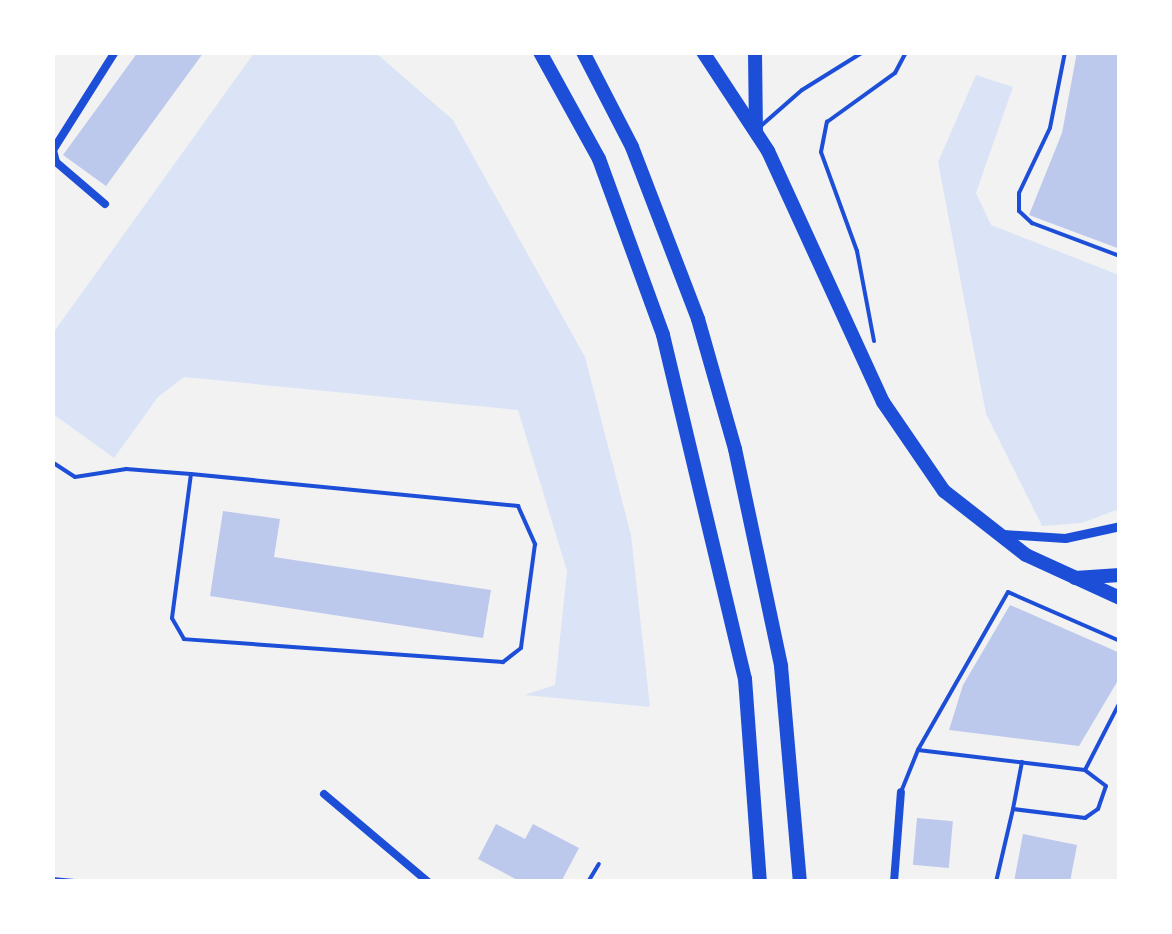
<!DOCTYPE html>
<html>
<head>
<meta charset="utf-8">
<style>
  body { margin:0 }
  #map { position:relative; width:1172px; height:934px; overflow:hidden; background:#f2f2f2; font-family:Quicksand,sans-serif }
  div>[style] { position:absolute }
  .green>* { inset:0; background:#dbe4f7 }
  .building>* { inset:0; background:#bdc9ec; transform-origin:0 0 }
  .path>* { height:4px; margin:-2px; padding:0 2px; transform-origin:2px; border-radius:2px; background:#1d4ed8 }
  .service>* { height:4px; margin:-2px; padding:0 2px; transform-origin:2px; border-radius:2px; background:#1d4ed8 }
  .minor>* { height:8px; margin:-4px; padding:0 4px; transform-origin:4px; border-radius:4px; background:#1d4ed8 }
  .tertiary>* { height:9px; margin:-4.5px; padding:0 4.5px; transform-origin:4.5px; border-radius:4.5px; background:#1d4ed8 }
  .motorway>* { height:14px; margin:-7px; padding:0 7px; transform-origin:7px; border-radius:7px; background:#1d4ed8 }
  span { translate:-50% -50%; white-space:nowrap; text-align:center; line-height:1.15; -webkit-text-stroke:10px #fff; paint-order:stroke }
  .frame { position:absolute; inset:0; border:55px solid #fff; pointer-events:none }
</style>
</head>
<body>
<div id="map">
  <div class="green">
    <div style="clip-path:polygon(254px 53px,376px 53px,453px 120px,585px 357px,631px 535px,650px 707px,524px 695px,555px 685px,567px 571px,518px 410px,184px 377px,158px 397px,114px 458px,53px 414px,53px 333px)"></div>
    <div style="clip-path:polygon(976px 75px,1013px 87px,976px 193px,991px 225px,1119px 275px,1119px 509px,1082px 523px,1042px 526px,986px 414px,938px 162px)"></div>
  </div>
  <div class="building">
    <div style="clip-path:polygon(138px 52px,204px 52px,106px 186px,63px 155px)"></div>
    <div style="clip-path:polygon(1077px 52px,1120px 52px,1120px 249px,1029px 215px,1062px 133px)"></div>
    <div style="clip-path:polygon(223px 511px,280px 519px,274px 557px,491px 590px,483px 638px,210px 596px)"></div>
    <div style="clip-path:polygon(1010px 605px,1120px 653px,1120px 677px,1079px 746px,949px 730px,963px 685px)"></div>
    <div style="left:917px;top:818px;width:36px;height:47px;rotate:5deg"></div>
    <div style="clip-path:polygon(496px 824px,525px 839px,533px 824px,579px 848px,561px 882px,521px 882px,478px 859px)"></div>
    <div style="clip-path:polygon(1023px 834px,1077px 845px,1070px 882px,1014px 882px)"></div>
  </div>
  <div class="path">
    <div style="left:874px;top:341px;width:92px;rotate:-100.7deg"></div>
    <div style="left:857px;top:251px;width:105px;rotate:-110deg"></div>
    <div style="left:821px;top:152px;width:31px;rotate:-79deg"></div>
    <div style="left:827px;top:122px;width:84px;rotate:-35.8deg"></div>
    <div style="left:895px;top:73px;width:24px;rotate:-62deg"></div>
  </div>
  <div class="service">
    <div style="left:1065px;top:52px;width:77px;rotate:101.2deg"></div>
    <div style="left:1050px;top:128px;width:72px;rotate:115.5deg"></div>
    <div style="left:1019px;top:193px;width:18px;rotate:90deg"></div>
    <div style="left:1019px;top:211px;width:18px;rotate:43deg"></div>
    <div style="left:1032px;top:223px;width:94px;rotate:20.6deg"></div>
    <div style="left:762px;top:125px;width:53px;rotate:-41.2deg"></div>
    <div style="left:802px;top:90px;width:72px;rotate:-31.9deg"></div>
    <div style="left:52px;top:462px;width:27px;rotate:33deg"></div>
    <div style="left:75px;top:477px;width:52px;rotate:-8.9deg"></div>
    <div style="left:126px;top:469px;width:65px;rotate:4.4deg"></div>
    <div style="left:191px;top:474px;width:329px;rotate:5.6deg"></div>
    <div style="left:518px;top:506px;width:42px;rotate:65.9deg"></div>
    <div style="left:535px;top:544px;width:105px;rotate:97.7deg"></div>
    <div style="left:521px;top:648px;width:23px;rotate:142deg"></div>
    <div style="left:503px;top:662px;width:320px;rotate:-175.9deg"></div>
    <div style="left:184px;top:639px;width:24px;rotate:-120deg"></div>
    <div style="left:172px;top:618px;width:145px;rotate:-82.5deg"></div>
    <div style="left:1120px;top:641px;width:122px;rotate:-156.4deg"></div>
    <div style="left:1008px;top:592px;width:182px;rotate:119.7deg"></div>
    <div style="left:918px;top:750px;width:168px;rotate:6.8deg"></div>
    <div style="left:1085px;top:770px;width:76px;rotate:-62.8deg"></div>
    <div style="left:901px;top:792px;width:45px;rotate:-68deg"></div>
    <div style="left:1013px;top:809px;width:48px;rotate:-79.2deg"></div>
    <div style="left:52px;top:879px;width:34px;rotate:5deg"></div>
    <div style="left:588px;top:882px;width:21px;rotate:-59deg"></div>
    <div style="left:996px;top:882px;width:75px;rotate:-76.9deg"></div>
    <div style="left:1013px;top:809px;width:73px;rotate:7.1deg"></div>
    <div style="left:1085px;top:818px;width:16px;rotate:-35deg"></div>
    <div style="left:1098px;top:809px;width:24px;rotate:-71deg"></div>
    <div style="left:1106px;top:786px;width:26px;rotate:-143deg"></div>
  </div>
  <div class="minor">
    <div style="left:105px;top:204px;width:65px;rotate:-139.4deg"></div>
    <div style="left:56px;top:162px;width:12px;rotate:-104deg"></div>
    <div style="left:53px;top:150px;width:116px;rotate:-57.7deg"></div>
    <div style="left:324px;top:794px;width:136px;rotate:40.2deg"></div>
    <div style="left:894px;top:882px;width:90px;rotate:-85.6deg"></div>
  </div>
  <div class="tertiary">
    <div style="left:1003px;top:534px;width:62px;rotate:3.7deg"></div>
    <div style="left:1065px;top:538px;width:56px;rotate:-12.3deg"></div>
  </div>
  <div class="motorway">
    <div style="left:540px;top:52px;width:122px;rotate:61.1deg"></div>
    <div style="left:599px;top:159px;width:187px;rotate:70deg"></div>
    <div style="left:663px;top:335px;width:354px;rotate:76.6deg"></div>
    <div style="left:745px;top:679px;width:204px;rotate:85.8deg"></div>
    <div style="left:583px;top:52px;width:107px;rotate:62.7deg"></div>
    <div style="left:632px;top:147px;width:184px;rotate:69deg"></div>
    <div style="left:698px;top:319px;width:135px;rotate:74.1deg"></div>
    <div style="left:735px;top:449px;width:222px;rotate:78deg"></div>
    <div style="left:781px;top:666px;width:217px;rotate:85deg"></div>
    <div style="left:703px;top:52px;width:118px;rotate:56.7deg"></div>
    <div style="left:768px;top:151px;width:276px;rotate:65.4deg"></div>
    <div style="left:883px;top:402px;width:108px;rotate:55.6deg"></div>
    <div style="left:944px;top:491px;width:104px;rotate:38deg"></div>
    <div style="left:1026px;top:555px;width:103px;rotate:24.6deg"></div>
    <div style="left:755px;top:52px;width:78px;rotate:89.3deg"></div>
    <div style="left:1075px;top:578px;width:45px;rotate:-3.8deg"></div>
  </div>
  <div class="frame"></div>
</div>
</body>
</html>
